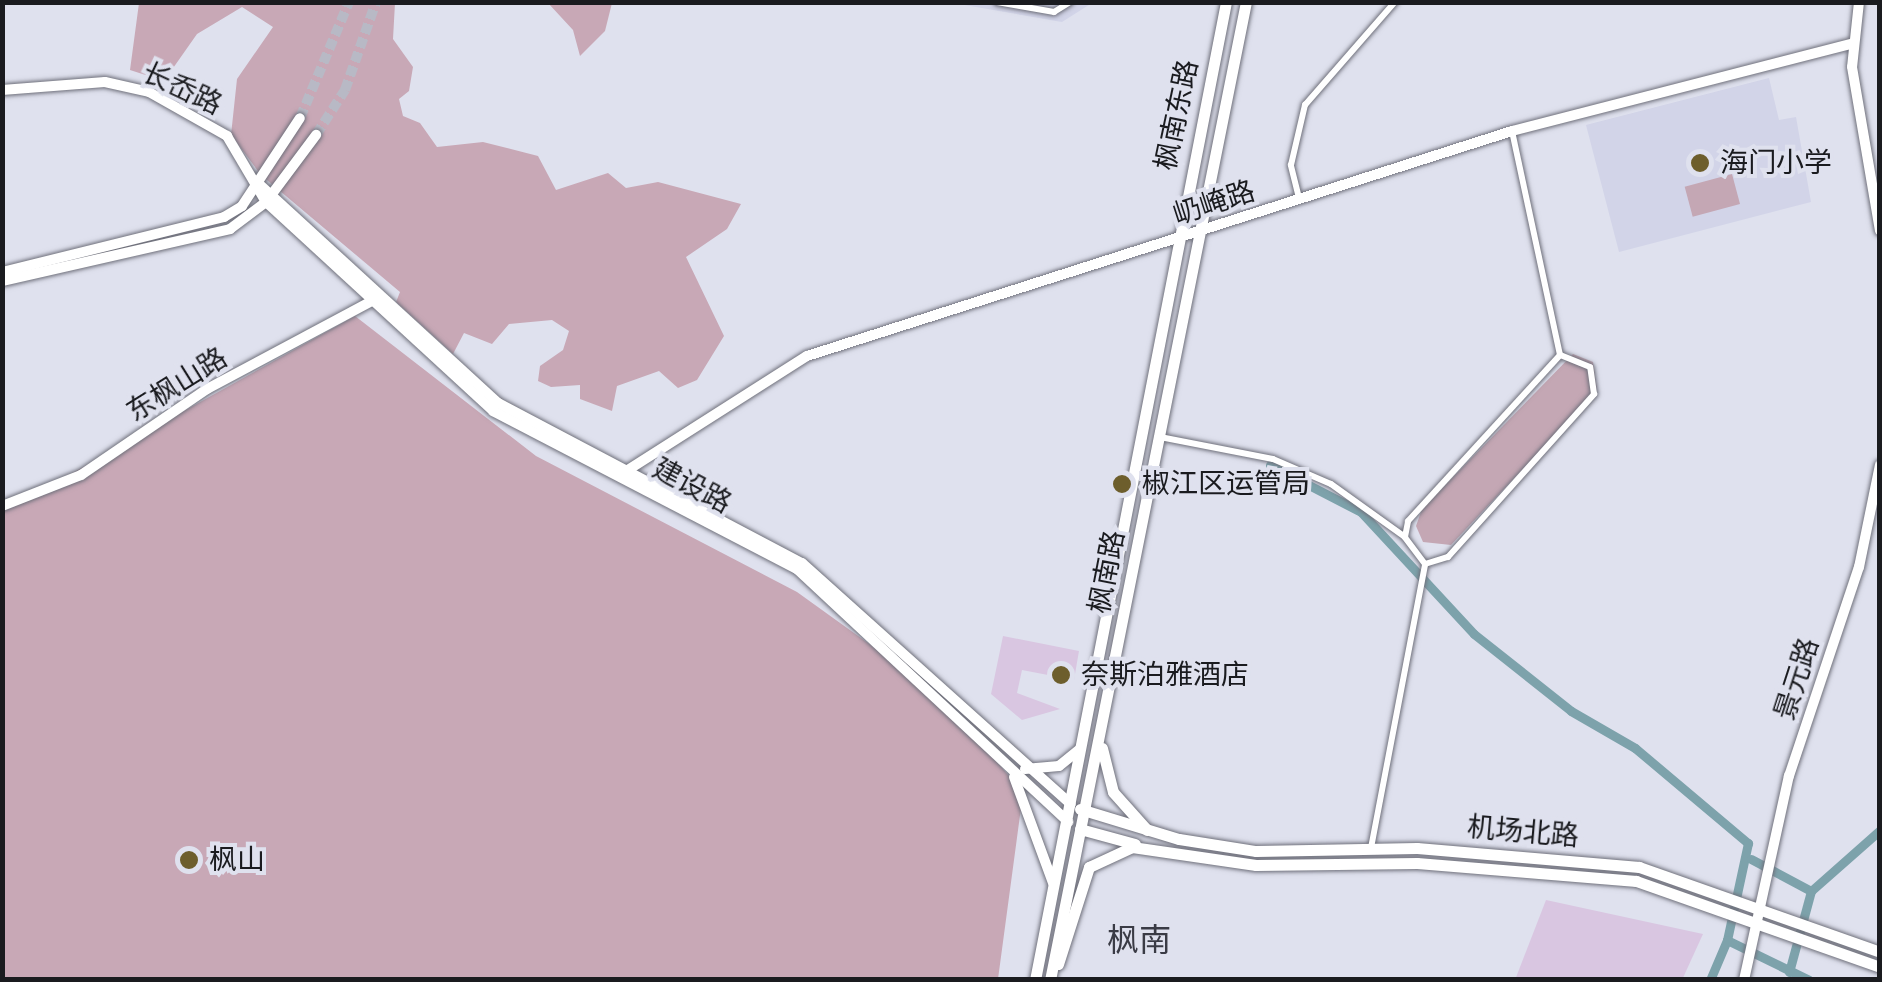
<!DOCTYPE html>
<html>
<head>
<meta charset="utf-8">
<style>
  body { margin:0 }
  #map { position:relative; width:1882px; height:982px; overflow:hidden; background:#dfe1ee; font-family:Rubik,"Noto Sans SC",sans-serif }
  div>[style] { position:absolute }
  .built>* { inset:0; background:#d2d4e8 }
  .green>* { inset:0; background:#c4a7b4; transform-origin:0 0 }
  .forest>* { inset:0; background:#c8a8b6 }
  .canal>* { height:9px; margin:-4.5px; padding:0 4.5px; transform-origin:4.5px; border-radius:4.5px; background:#7da2ab }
  .building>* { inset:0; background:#d9c6e1 }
  .secondary-tunnel>* { height:10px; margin-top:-5px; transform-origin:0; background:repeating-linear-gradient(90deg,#b8b9c5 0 10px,transparent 0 15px) }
  .roads { filter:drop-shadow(0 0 2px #6f707b) drop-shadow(0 0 2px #6f707b) }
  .street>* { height:6px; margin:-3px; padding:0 3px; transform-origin:3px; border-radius:3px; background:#fff }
  .secondary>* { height:10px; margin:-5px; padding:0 5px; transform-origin:5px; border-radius:5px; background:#fff }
  .primary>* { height:11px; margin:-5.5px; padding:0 5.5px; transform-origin:5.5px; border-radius:5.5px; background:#fff }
  .dots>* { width:28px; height:28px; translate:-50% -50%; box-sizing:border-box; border:5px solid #dfe1ee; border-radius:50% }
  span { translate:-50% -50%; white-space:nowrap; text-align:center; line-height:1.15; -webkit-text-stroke:8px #dfe1ee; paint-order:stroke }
  .street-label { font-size:28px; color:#1a1b1f }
  .poi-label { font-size:28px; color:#1a1b1f }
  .left { translate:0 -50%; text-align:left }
  .quarter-label { font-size:32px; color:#3a3b45 }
  .frame { position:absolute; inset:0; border:5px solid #1a1b1f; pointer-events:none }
</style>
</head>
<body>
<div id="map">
  <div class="built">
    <div style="clip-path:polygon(953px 3px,1092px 3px,1062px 22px)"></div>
    <div style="clip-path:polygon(1769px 78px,1779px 120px,1796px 117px,1811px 202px,1619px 252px,1586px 125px)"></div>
  </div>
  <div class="green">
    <div style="left:1732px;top:174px;width:31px;height:49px;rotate:75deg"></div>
    <div style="clip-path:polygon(1573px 354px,1593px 362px,1597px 390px,1451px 545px,1423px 542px,1416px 526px,1422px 509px)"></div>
  </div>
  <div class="forest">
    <div style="clip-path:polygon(139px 3px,395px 3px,393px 39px,413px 67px,409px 91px,399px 99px,403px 116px,420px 123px,437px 147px,483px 142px,538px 156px,556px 190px,608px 173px,626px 188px,658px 182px,741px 204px,727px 229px,686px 257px,724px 336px,697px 380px,678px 388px,659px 371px,617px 386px,612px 411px,580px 399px,580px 385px,551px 387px,538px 381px,540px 366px,563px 350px,569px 331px,552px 320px,509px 324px,492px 344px,464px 333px,453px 354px,396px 302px,400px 292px,261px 175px,231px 135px,237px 79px,273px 27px,242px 7px,197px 34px,164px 81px,130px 70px)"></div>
    <div style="clip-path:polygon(548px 3px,612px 3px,605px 31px,580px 56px,573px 30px)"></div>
    <div style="clip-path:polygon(355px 316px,536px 456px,797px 592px,943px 697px,1023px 793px,998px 979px,3px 979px,2px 512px)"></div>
  </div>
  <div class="canal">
    <div style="left:1270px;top:465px;width:102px;rotate:27.3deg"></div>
    <div style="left:1361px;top:512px;width:166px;rotate:47.2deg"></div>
    <div style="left:1474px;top:634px;width:124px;rotate:38.4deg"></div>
    <div style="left:1571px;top:711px;width:74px;rotate:30deg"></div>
    <div style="left:1635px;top:748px;width:148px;rotate:40.1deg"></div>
    <div style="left:1748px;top:843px;width:99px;rotate:102.2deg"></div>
    <div style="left:1727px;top:940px;width:91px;rotate:26deg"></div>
    <div style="left:1751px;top:859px;width:68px;rotate:28.1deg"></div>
    <div style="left:1789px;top:972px;width:84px;rotate:-74.8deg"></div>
    <div style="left:1811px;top:891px;width:92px;rotate:-41.5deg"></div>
    <div style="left:1710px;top:980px;width:43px;rotate:-67deg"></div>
  </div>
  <div class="building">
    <div style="clip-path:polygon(1003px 636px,1079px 651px,1074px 680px,1022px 670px,1017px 693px,1060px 709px,1022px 720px,991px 694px)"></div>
    <div style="clip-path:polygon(1546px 900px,1703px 934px,1682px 980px,1515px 980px)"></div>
  </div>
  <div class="secondary-tunnel">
    <div style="left:300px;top:118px;width:126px;rotate:-67.1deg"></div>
    <div style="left:316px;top:135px;width:54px;rotate:-57.2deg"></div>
    <div style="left:345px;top:90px;width:93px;rotate:-70.6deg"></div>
  </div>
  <div class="roads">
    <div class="street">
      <div style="left:997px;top:2px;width:58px;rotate:10deg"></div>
      <div style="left:1054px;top:12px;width:19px;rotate:-32deg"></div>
      <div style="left:1299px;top:198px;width:34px;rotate:-104deg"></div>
      <div style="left:1291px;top:165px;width:62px;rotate:-76.9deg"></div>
      <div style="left:1305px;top:105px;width:137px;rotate:-48.9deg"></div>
      <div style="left:1160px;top:437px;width:115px;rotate:11deg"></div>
      <div style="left:1273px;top:459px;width:63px;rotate:23.3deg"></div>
      <div style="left:1331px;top:484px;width:91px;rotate:35.6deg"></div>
      <div style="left:1425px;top:564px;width:34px;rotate:-127deg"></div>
      <div style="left:1405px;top:537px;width:16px;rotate:-79deg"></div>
      <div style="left:1408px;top:521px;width:225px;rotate:-47.5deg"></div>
      <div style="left:1371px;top:848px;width:289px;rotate:-79.2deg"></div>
      <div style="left:1425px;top:564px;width:24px;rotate:-17deg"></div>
      <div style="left:1448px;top:557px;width:219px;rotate:-48.1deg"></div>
      <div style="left:1594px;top:394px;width:27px;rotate:-98deg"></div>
      <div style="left:1590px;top:367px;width:32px;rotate:-158deg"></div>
      <div style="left:1560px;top:355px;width:229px;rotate:-102.1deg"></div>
    </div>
    <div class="secondary">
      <div style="left:1859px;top:2px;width:65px;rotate:96.1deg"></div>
      <div style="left:1852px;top:67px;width:166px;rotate:80.3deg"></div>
      <div style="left:2px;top:90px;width:103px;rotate:-4.4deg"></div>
      <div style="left:105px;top:82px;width:45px;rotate:12.8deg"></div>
      <div style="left:149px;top:92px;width:90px;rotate:29.4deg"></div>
      <div style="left:227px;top:136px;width:77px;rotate:59.4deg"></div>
      <div style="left:266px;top:202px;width:309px;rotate:42.6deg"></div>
      <div style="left:493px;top:411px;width:343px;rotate:27.5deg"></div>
      <div style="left:797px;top:569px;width:371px;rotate:43deg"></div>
      <div style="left:258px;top:183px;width:326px;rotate:42.5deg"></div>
      <div style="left:498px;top:403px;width:344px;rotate:27.8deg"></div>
      <div style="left:802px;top:563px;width:361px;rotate:41.9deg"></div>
      <div style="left:2px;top:272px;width:229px;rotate:-13.9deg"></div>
      <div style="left:224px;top:217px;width:21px;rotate:-31deg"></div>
      <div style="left:242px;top:206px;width:105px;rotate:-56.6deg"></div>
      <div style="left:2px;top:281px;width:234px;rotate:-12.8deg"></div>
      <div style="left:230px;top:229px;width:45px;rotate:-36.9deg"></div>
      <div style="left:266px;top:202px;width:84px;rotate:-53.3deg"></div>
      <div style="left:620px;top:475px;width:222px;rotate:-32.5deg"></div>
      <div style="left:807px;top:356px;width:740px;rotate:-17.7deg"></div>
      <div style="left:1512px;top:131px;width:350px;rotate:-14.4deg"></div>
      <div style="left:2px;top:506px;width:85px;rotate:-21.4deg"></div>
      <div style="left:81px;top:475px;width:153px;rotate:-34.3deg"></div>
      <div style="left:207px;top:389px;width:189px;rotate:-28.1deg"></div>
      <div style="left:1025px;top:769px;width:34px;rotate:-5deg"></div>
      <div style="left:1059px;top:766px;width:27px;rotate:-39deg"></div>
      <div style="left:1014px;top:777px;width:113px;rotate:69.8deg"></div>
      <div style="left:1744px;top:980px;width:209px;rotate:-77.6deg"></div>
      <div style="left:1789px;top:776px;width:220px;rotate:-71.5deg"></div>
      <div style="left:1859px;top:567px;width:104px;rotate:-78.4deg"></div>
    </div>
    <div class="primary">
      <div style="left:1102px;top:748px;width:45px;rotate:76deg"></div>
      <div style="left:1113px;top:792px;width:51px;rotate:48.2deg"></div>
      <div style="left:1080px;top:809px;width:103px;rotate:16.9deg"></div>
      <div style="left:1179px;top:839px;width:78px;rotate:8.9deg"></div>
      <div style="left:1256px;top:851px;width:161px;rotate:-1.1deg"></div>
      <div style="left:1417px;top:848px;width:223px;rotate:4.9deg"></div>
      <div style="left:1639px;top:867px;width:256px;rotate:19.4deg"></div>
      <div style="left:1080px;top:829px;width:57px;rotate:15.3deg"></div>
      <div style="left:1058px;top:964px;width:102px;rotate:-72.3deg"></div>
      <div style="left:1089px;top:867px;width:47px;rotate:-24.9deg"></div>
      <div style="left:1132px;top:847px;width:125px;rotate:8.3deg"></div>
      <div style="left:1256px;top:865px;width:161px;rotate:-0.7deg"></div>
      <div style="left:1417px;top:863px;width:220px;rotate:4.7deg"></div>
      <div style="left:1636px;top:881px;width:259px;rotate:19.4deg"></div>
      <div style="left:1035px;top:980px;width:996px;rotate:-78.95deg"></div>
      <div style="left:1050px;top:980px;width:997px;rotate:-78.67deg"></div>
    </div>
  </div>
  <div class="dots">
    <div style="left:1700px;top:163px;background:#6d5e2c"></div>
    <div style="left:1122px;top:484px;background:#6d5e2c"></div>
    <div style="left:1061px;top:675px;background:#6d5e2c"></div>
    <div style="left:189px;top:860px;background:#6d5e2c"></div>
  </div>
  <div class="street-label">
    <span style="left:182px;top:89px;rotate:25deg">长岙路</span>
    <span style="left:1177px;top:115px;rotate:-78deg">枫南东路</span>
    <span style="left:1214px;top:203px;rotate:-18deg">屷崦路</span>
    <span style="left:177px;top:385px;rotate:-32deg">东枫山路</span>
    <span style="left:692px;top:486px;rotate:28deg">建设路</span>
    <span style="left:1107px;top:572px;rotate:-79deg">枫南路</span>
    <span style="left:1797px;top:679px;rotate:-72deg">景元路</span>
    <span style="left:1523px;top:832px;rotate:5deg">机场北路</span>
  </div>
  <div class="poi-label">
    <span class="left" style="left:1720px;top:163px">海门小学</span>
    <span class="left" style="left:1142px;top:484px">椒江区运管局</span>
    <span class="left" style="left:1081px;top:675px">奈斯泊雅酒店</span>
    <span class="left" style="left:209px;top:860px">枫山</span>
  </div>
  <div class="quarter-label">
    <span style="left:1139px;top:940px">枫南</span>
  </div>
  <div class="frame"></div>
</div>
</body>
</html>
